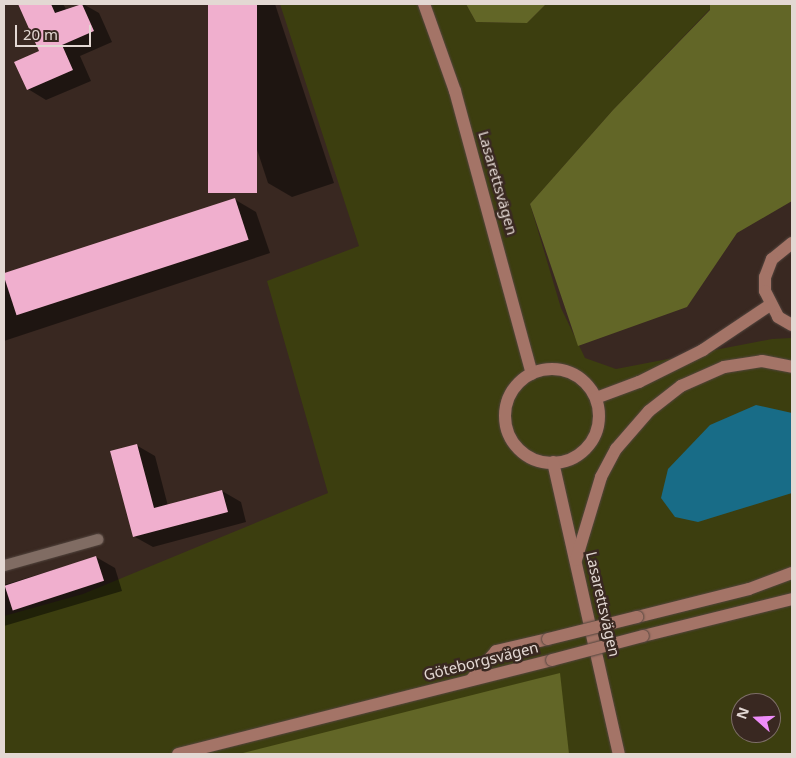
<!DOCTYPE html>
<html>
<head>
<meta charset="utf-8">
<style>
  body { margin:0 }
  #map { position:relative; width:796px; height:758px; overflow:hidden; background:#392821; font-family:"Noto Sans",sans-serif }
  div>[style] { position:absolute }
  .green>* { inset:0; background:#3c3e0f }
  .forest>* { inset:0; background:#626627 }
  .water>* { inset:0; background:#186c87 }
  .shadow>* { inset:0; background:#0007 }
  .building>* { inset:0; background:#f0afce; transform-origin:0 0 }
  .roads { filter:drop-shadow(0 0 1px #53453e) drop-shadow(0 0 1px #53453e) }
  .lane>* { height:11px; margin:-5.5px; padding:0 5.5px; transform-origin:5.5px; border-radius:5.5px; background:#806c63 }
  .secondary>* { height:12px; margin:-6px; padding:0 6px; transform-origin:6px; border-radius:6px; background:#a47467 }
  .secondary>.ring { margin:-6px; padding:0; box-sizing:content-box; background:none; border:12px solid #a47467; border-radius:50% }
  .bridges { filter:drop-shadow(0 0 1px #53453e) drop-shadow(0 0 1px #53453e) }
  .secondary-bridge>* { height:12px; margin:-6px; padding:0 6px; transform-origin:6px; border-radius:6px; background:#a47467 }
  span { translate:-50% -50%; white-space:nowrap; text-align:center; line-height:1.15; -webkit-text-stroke:5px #392821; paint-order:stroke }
  .street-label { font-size:15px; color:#e3d8d3 }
  .frame { position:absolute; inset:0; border:5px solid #e3d8d3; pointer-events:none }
  .north { position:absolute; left:731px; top:693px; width:50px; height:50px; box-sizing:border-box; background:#392821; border:1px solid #7d6e68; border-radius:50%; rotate:290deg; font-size:14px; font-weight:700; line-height:20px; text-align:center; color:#e3d8d3 }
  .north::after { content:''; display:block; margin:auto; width:18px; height:22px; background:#ee8cf9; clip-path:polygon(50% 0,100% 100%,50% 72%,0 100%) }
  .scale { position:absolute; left:15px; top:25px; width:76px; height:22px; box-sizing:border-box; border:2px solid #e3d8d3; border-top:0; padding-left:6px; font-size:15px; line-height:18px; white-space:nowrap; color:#e3d8d3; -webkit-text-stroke:4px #392821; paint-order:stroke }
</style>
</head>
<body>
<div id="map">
  <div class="green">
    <div style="clip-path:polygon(evenodd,280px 4px,466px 4px,476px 22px,527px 23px,546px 4px,710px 4px,710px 9px,613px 110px,530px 204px,561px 308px,585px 358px,616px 369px,772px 339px,792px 338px,792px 754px,4px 754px,4px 616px,83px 594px,328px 493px,267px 281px,359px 246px,280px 4px,741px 703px,771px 703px,771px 733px,741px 733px,741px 703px)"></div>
  </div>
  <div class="forest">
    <div style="clip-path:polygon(466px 4px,546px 4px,527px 23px,476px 22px)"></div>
    <div style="clip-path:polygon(710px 4px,792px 4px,792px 201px,737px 233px,687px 307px,578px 346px,530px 204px,613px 110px,710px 10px)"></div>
    <div style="clip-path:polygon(560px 673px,569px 754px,239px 754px)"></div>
  </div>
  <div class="water">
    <div style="clip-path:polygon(756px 405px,792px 413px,792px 493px,698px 522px,675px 517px,661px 498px,668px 469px,710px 425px)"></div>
  </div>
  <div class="shadow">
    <div style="clip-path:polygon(63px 4px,66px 9px,83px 4px,99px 13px,112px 42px,80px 56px,91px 81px,46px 100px,28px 89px,41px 52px,20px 5px)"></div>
    <div style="clip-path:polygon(209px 4px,275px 4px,334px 183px,292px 197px,268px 183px)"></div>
    <div style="clip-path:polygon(234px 199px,256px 212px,270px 253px,4px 341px,4px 278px)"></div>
    <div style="clip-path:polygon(136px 445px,155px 456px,168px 506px,222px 491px,241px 502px,246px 522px,153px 547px,135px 537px,112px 452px)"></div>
    <div style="clip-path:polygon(96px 557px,115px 568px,122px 591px,4px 626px,4px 585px)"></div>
  </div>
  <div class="building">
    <div style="clip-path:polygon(18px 4px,51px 4px,55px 13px,82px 4px,94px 31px,62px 45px,73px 70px,27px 90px,14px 62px,39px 51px)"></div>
    <div style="left:208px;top:4px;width:49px;height:189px"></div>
    <div style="left:235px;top:198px;width:44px;height:244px;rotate:72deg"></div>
    <div style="clip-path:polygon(137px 444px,154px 508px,222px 490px,228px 512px,133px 537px,110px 451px)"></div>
    <div style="left:96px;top:556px;width:26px;height:96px;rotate:72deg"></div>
  </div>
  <div class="roads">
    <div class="lane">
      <div style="left:4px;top:565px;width:97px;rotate:-15.6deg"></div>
    </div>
    <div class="secondary">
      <div style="left:424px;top:4px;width:92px;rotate:70.4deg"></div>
      <div style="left:455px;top:91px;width:293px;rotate:74.8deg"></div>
      <div style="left:792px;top:243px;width:26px;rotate:141deg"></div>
      <div style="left:772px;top:259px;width:19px;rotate:111deg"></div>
      <div style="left:765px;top:277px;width:14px;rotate:90deg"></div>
      <div style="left:765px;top:291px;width:29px;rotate:63deg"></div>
      <div style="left:778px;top:317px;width:16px;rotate:30deg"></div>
      <div class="ring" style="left:505px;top:369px;width:82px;height:82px"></div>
      <div style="left:596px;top:398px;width:46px;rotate:-20.4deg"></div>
      <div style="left:639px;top:382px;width:72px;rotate:-26.6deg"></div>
      <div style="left:703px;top:350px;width:81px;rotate:-33.9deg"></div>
      <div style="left:553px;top:462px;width:299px;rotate:77.3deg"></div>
      <div style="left:576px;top:560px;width:87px;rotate:-73.2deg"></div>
      <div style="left:601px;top:477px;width:32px;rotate:-62deg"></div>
      <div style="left:616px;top:449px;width:50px;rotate:-49deg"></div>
      <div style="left:649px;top:411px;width:41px;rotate:-38deg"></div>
      <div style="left:681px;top:386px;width:47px;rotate:-23.8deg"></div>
      <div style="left:724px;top:367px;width:38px;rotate:-9deg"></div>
      <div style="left:762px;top:361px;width:31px;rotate:11deg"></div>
      <div style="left:637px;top:617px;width:115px;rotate:-14deg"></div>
      <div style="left:749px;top:589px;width:46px;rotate:-20.4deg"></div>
      <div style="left:643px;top:636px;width:154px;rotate:-13.9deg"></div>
      <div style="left:471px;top:680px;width:38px;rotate:-49deg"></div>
      <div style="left:496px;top:651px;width:53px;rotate:-13deg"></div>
      <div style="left:178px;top:754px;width:386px;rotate:-14.1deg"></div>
    </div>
  </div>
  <div class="bridges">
    <div class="secondary-bridge">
      <div style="left:548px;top:639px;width:92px;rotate:-13.9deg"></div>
      <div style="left:552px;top:660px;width:94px;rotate:-14.8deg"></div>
    </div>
  </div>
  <div class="street-label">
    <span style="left:498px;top:183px;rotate:74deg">Lasarettsvägen</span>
    <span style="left:603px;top:604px;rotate:77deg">Lasarettsvägen</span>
    <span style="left:481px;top:661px;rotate:-14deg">Göteborgsvägen</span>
  </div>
  <div class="frame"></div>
  <div class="north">N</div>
  <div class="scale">20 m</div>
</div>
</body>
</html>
